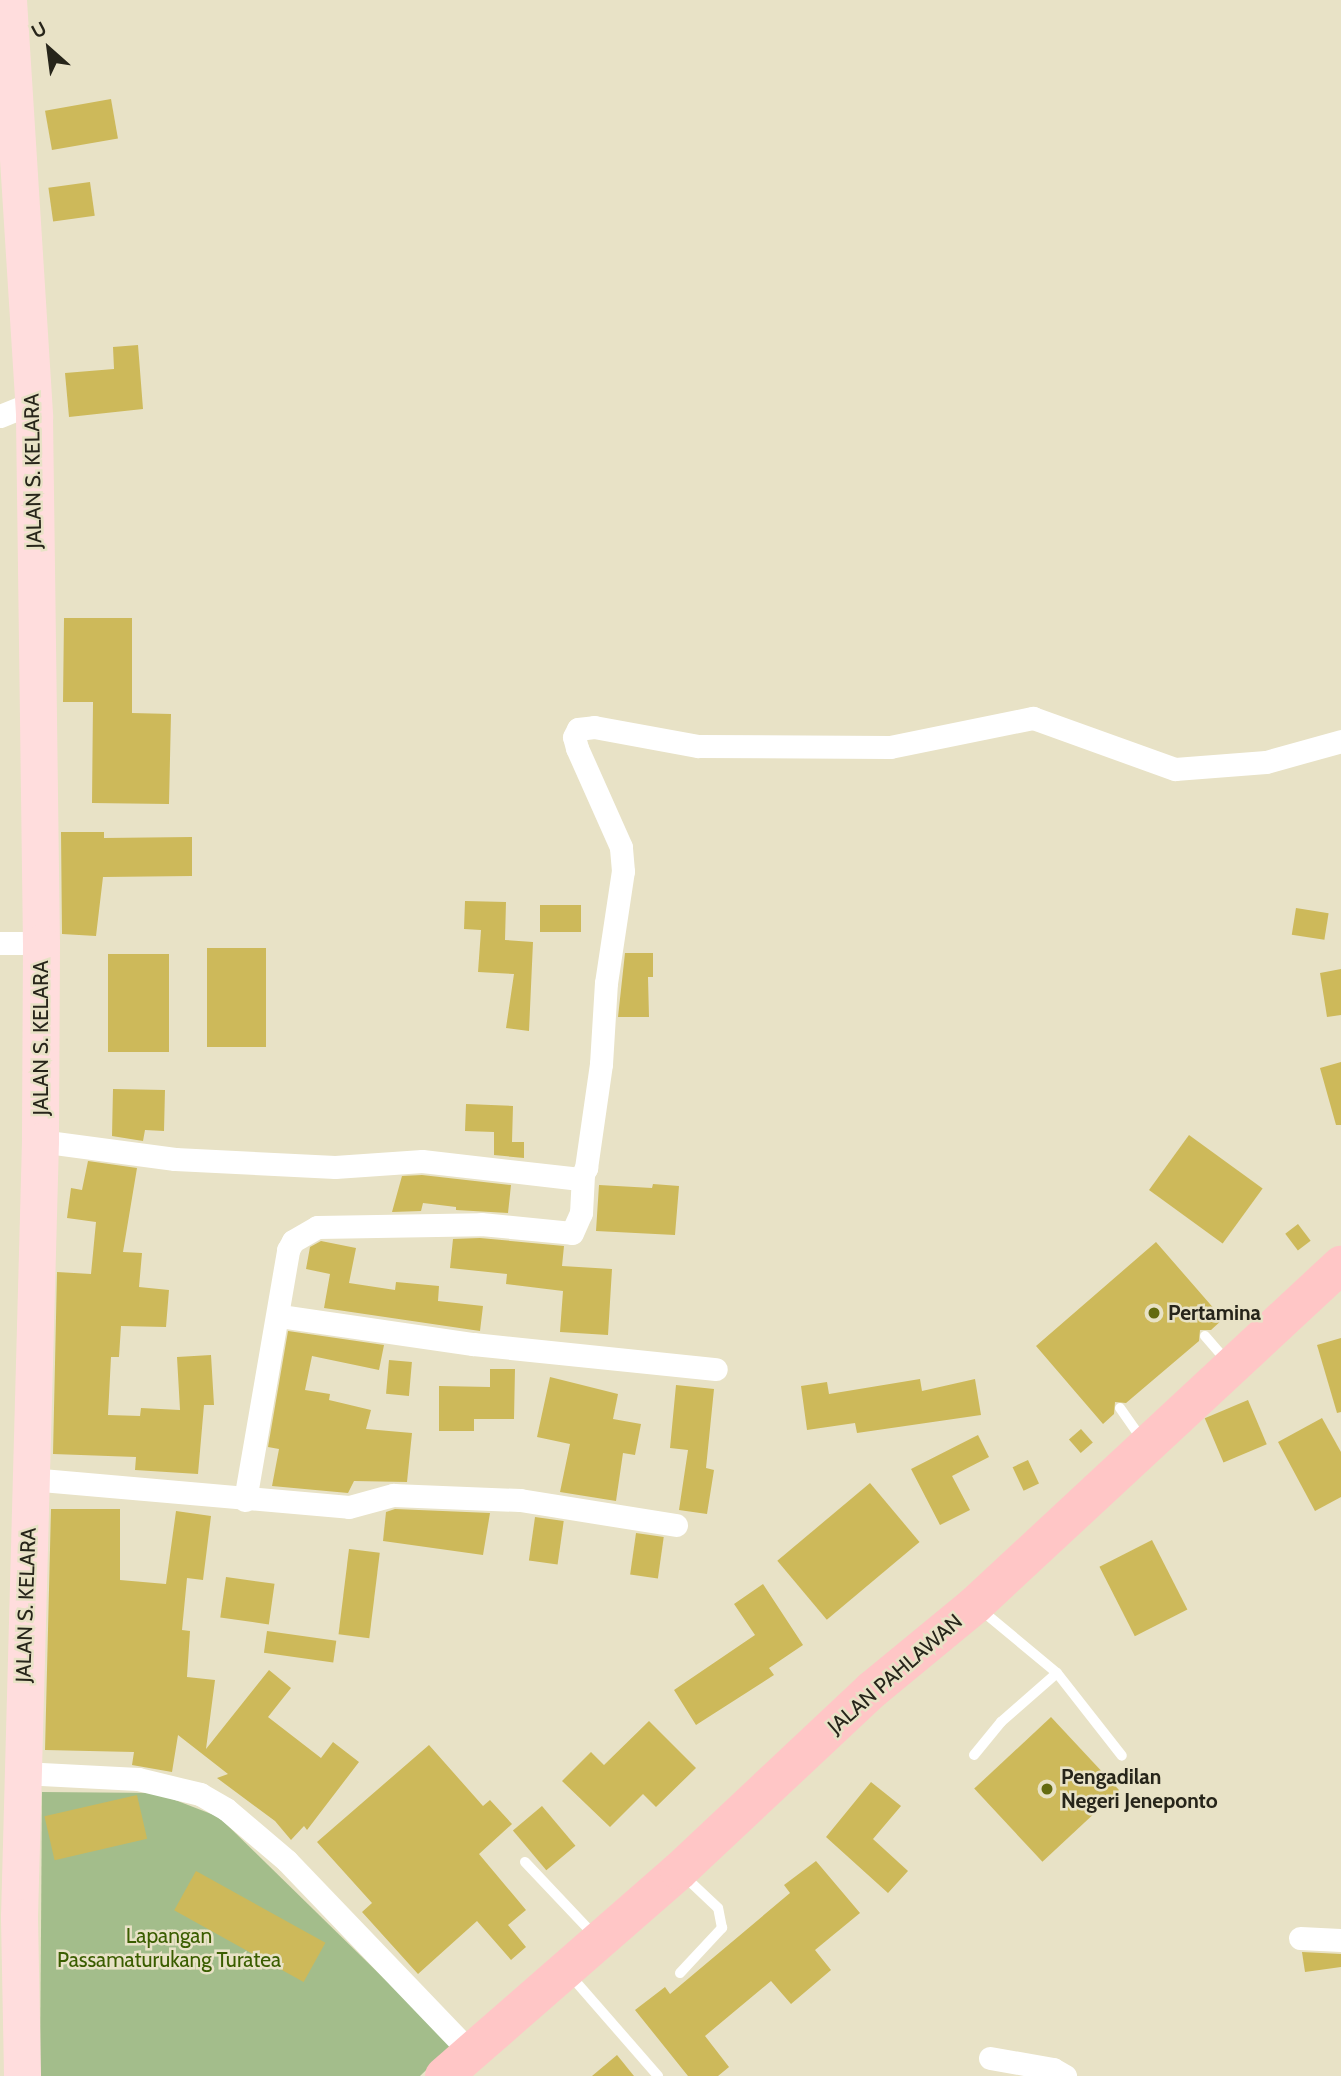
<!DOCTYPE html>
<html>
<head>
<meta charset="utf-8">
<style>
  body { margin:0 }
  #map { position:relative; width:1341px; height:2076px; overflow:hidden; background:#e8e2c6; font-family:Cabin,sans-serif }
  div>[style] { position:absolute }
  .green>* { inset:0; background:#a3bd8b }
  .building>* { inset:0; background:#cdb95a; transform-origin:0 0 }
  .lane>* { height:10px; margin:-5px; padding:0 5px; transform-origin:5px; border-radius:5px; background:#fff }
  .street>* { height:23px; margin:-11.5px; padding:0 11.5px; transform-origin:11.5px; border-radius:11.5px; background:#fff }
  .primary>* { height:37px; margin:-18.5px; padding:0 18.5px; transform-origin:18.5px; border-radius:18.5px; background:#fdd }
  .highway>* { height:38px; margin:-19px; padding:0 19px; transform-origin:19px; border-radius:19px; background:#ffc6c6 }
  .dots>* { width:19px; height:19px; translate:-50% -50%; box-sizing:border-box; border:4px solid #e8e2c6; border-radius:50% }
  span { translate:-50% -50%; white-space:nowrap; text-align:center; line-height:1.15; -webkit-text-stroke:5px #e8e2c6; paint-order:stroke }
  .street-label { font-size:21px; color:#27251a }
  .poi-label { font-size:21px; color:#27251a; font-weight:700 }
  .left { translate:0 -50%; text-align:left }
  .park-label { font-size:21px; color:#3a5d00 }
  .north { position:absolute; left:14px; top:14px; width:70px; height:70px; -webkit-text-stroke:5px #e8e2c6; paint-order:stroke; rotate:332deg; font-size:19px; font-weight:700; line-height:28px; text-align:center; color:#27251a }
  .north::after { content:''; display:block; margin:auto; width:24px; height:32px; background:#27251a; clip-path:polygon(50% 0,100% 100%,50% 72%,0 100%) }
</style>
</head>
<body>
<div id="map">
  <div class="green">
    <div style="clip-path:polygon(42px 1792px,157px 1793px,219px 1817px,452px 2045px,420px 2076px,40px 2076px)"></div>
  </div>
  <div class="building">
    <div style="left:111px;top:99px;width:40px;height:67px;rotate:80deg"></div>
    <div style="left:90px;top:182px;width:34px;height:42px;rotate:82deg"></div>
    <div style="clip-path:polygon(138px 345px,143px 409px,69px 417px,65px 373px,114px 369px,113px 347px)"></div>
    <div style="clip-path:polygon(64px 618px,132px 618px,132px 713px,171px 714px,169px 804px,92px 803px,93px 702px,63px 702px)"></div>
    <div style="clip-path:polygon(61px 832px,104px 832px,104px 838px,192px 837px,192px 876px,103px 877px,96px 936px,62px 934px)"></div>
    <div style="clip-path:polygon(465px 901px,506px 902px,505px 940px,533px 942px,529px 1031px,506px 1028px,514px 974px,478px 972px,481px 930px,464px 929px)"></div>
    <div style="left:540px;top:905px;width:41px;height:27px"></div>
    <div style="left:1296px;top:908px;width:33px;height:27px;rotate:9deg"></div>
    <div style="left:207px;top:948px;width:59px;height:99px"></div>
    <div style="clip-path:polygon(625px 953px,653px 953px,653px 977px,648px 977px,649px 1017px,618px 1017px)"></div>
    <div style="left:108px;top:954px;width:61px;height:98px"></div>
    <div style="clip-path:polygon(1341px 969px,1341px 1015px,1327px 1017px,1320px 973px)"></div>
    <div style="clip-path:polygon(1341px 1062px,1341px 1125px,1336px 1125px,1320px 1068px)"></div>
    <div style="clip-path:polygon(113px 1089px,165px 1090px,164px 1131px,145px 1130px,143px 1141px,112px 1136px)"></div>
    <div style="clip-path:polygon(466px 1104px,513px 1106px,512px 1142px,524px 1142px,524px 1158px,494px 1155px,494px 1132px,465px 1131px)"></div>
    <div style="left:1189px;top:1135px;width:91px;height:68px;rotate:36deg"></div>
    <div style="clip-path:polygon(88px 1161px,137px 1168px,123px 1252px,142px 1253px,139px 1287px,169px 1290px,166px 1327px,121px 1326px,119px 1357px,111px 1357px,108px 1415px,140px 1416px,141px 1408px,180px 1410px,177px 1357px,211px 1355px,214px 1405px,204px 1405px,198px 1474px,135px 1470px,136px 1457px,53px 1454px,57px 1272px,91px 1274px,96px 1222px,67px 1218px,71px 1188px,82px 1190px)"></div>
    <div style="clip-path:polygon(422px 1175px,511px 1185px,508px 1213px,456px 1210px,456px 1207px,423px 1203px,421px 1211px,392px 1212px,402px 1176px)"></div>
    <div style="clip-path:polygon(653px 1184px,679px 1186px,675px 1235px,596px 1231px,599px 1185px,652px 1188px)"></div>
    <div style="left:1298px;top:1224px;width:21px;height:16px;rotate:53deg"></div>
    <div style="clip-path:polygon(480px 1238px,564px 1246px,562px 1266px,612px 1269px,608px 1335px,560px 1332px,563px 1291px,506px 1284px,507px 1274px,450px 1268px,453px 1239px)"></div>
    <div style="clip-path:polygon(321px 1241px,356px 1248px,349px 1283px,395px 1290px,396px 1282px,439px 1286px,438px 1301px,483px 1306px,480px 1331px,324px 1308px,330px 1274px,306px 1269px,310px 1247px)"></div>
    <div style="clip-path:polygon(1156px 1242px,1223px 1319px,1211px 1330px,1200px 1330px,1199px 1341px,1126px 1403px,1115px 1402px,1114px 1414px,1103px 1424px,1036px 1346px)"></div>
    <div style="clip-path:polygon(288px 1331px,384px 1345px,379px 1370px,312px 1356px,305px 1390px,330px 1394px,329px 1400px,371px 1410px,366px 1429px,412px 1433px,407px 1482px,354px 1481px,348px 1493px,272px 1486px,279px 1449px,268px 1447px)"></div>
    <div style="clip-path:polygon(1341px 1338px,1341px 1412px,1337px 1413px,1317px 1345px)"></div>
    <div style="left:389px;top:1360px;width:23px;height:34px;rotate:5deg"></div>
    <div style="clip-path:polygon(490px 1369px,515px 1369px,514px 1419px,474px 1419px,474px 1431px,439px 1431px,439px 1386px,490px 1387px)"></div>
    <div style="clip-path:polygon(550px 1377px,618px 1394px,613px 1419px,641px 1424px,635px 1455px,623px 1453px,616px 1501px,560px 1492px,570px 1444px,537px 1437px)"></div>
    <div style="clip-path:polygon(920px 1379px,922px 1391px,975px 1379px,981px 1415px,857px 1433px,855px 1423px,807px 1430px,801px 1386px,827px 1382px,829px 1394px)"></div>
    <div style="clip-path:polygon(676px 1385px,714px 1389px,706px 1468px,714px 1470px,707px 1514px,679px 1510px,688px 1450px,670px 1448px)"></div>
    <div style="left:1248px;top:1400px;width:48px;height:47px;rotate:67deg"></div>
    <div style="clip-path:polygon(1322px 1418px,1341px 1452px,1341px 1497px,1315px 1511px,1278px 1442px)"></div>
    <div style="left:1081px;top:1429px;width:18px;height:16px;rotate:49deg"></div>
    <div style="clip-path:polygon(978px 1435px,989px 1457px,952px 1476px,970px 1510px,940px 1525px,911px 1469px)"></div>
    <div style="left:1028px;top:1460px;width:26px;height:17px;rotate:65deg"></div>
    <div style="left:870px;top:1483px;width:77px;height:121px;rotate:50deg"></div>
    <div style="clip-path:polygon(51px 1509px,120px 1509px,120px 1580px,166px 1584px,176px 1511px,211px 1516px,203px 1580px,187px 1578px,182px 1630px,190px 1631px,187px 1677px,215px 1680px,206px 1749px,269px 1670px,291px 1688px,268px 1717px,321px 1758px,333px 1742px,359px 1762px,307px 1830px,304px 1826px,291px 1840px,275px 1821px,217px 1778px,228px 1774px,178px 1735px,172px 1772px,132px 1765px,134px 1752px,45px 1750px)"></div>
    <div style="clip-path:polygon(395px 1509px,490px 1513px,483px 1555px,383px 1541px,386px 1512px)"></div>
    <div style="left:535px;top:1517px;width:29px;height:44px;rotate:8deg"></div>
    <div style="left:636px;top:1533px;width:28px;height:42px;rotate:8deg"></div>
    <div style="left:1152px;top:1540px;width:78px;height:59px;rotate:63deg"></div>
    <div style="left:349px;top:1549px;width:31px;height:86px;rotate:7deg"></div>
    <div style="left:226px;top:1577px;width:49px;height:41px;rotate:8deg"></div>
    <div style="clip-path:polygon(763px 1584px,803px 1645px,769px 1668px,774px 1675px,696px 1725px,674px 1690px,755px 1635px,734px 1604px)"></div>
    <div style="left:267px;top:1631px;width:70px;height:22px;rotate:8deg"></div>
    <div style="left:1051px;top:1717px;width:100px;height:105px;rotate:47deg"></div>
    <div style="clip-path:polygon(649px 1721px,696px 1768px,656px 1807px,643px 1794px,610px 1827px,562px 1781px,591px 1752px,604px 1765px)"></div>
    <div style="clip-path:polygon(429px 1745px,483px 1806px,490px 1800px,512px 1824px,479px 1854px,526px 1910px,508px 1925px,526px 1947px,511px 1960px,477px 1921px,418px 1974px,362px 1912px,372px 1903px,317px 1842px)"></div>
    <div style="clip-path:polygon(871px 1782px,901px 1806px,873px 1839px,908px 1871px,888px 1893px,826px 1837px)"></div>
    <div style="left:137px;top:1795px;width:45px;height:95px;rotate:77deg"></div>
    <div style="left:542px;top:1806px;width:52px;height:38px;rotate:50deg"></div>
    <div style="clip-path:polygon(816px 1861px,860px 1913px,815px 1950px,831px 1970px,791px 2004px,771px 1981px,705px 2036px,729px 2067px,718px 2076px,688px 2076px,635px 2010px,665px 1987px,670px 1994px,790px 1893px,784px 1885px)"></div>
    <div style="left:196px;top:1871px;width:148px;height:45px;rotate:29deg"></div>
    <div style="clip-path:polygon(1302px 1952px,1341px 1954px,1341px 1967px,1305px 1972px)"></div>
    <div style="clip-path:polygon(617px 2055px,634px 2076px,592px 2076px)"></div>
  </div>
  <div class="lane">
    <div style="left:1205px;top:1336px;width:35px;rotate:49deg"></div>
    <div style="left:1120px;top:1408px;width:39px;rotate:55deg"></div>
    <div style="left:1057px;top:1673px;width:105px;rotate:51.9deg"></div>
    <div style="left:974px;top:1755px;width:43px;rotate:-50.7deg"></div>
    <div style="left:1001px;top:1722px;width:74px;rotate:-41.2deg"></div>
    <div style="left:1057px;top:1673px;width:100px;rotate:-140.3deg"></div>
    <div style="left:525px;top:1862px;width:103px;rotate:46.6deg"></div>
    <div style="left:680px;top:1973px;width:62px;rotate:-47deg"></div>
    <div style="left:722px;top:1928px;width:20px;rotate:-101deg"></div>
    <div style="left:718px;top:1908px;width:48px;rotate:-136.7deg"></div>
    <div style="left:570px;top:1975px;width:134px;rotate:48.9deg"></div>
  </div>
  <div class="street">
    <div style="left:0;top:416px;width:35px;rotate:-22deg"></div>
    <div style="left:0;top:943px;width:41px"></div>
    <div style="left:40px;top:1141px;width:136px;rotate:7.6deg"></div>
    <div style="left:175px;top:1159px;width:160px;rotate:2.9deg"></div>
    <div style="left:335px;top:1167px;width:87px;rotate:-3.9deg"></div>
    <div style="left:422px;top:1161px;width:159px;rotate:6.5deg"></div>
    <div style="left:580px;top:1179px;width:13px;rotate:-61deg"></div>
    <div style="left:586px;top:1168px;width:105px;rotate:-81.8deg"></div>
    <div style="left:601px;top:1064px;width:81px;rotate:-86.5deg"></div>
    <div style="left:606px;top:983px;width:113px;rotate:-81.4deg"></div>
    <div style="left:623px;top:871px;width:24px;rotate:-95deg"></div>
    <div style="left:621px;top:847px;width:108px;rotate:-114deg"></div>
    <div style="left:577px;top:748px;width:11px;rotate:-105deg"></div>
    <div style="left:574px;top:737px;width:9px;rotate:-63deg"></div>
    <div style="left:578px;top:729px;width:16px;rotate:-7deg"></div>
    <div style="left:594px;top:727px;width:106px;rotate:10.4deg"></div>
    <div style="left:698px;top:746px;width:192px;rotate:0.3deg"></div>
    <div style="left:890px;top:747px;width:146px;rotate:-11.5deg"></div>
    <div style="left:1033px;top:718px;width:151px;rotate:19.8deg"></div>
    <div style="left:1175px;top:769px;width:91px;rotate:-4.4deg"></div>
    <div style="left:1266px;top:762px;width:78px;rotate:-15.6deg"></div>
    <div style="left:280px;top:1316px;width:195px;rotate:8.3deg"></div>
    <div style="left:473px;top:1344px;width:244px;rotate:5.9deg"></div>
    <div style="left:30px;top:1479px;width:320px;rotate:5deg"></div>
    <div style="left:349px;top:1507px;width:46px;rotate:-15.3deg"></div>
    <div style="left:393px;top:1495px;width:127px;rotate:2.3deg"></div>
    <div style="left:520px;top:1500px;width:158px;rotate:9.1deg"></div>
    <div style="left:245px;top:1500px;width:254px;rotate:-80.2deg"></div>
    <div style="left:288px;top:1250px;width:10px;rotate:-61deg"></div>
    <div style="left:293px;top:1241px;width:28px;rotate:-30deg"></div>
    <div style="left:317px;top:1227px;width:164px;rotate:-1deg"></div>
    <div style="left:481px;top:1224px;width:91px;rotate:5.6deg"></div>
    <div style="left:572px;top:1233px;width:22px;rotate:-66deg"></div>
    <div style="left:581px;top:1213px;width:37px;rotate:-87deg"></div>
    <div style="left:22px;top:1773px;width:116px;rotate:3deg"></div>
    <div style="left:138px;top:1779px;width:64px;rotate:13.6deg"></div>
    <div style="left:200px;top:1794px;width:30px;rotate:30deg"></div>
    <div style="left:226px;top:1809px;width:80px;rotate:40.4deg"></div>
    <div style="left:287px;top:1861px;width:263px;rotate:46.2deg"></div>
    <div style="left:1300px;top:1938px;width:41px;rotate:2.8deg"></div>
    <div style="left:990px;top:2058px;width:64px;rotate:9.9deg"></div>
    <div style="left:1053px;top:2069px;width:14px;rotate:30deg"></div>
  </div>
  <div class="primary">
    <div style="left:8px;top:0;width:418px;rotate:86.4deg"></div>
    <div style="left:34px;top:417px;width:526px;rotate:89.24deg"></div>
    <div style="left:41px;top:943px;width:198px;rotate:90.3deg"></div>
    <div style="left:40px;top:1141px;width:776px;rotate:91.55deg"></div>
    <div style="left:19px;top:1917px;width:159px;rotate:88.9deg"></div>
  </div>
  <div class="highway">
    <div style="left:444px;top:2076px;width:312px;rotate:-41.1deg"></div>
    <div style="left:679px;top:1871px;width:266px;rotate:-43.2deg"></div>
    <div style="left:873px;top:1689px;width:132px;rotate:-39.5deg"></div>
    <div style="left:975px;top:1605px;width:500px;rotate:-42.9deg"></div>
  </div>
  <div class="dots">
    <div style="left:1154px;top:1313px;background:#646b10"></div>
    <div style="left:1047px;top:1789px;background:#646b10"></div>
  </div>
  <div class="street-label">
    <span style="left:33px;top:471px;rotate:-91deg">JALAN S. KELARA</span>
    <span style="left:41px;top:1038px;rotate:-90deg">JALAN S. KELARA</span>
    <span style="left:26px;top:1605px;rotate:-88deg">JALAN S. KELARA</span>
    <span style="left:895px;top:1674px;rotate:-41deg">JALAN PAHLAWAN</span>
  </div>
  <div class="poi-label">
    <span class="left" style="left:1168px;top:1313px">Pertamina</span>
    <span class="left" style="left:1061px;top:1789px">Pengadilan<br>Negeri Jeneponto</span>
  </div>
  <div class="park-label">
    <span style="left:169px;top:1948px">Lapangan<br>Passamaturukang Turatea</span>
  </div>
  <div class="north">U</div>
</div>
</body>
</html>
